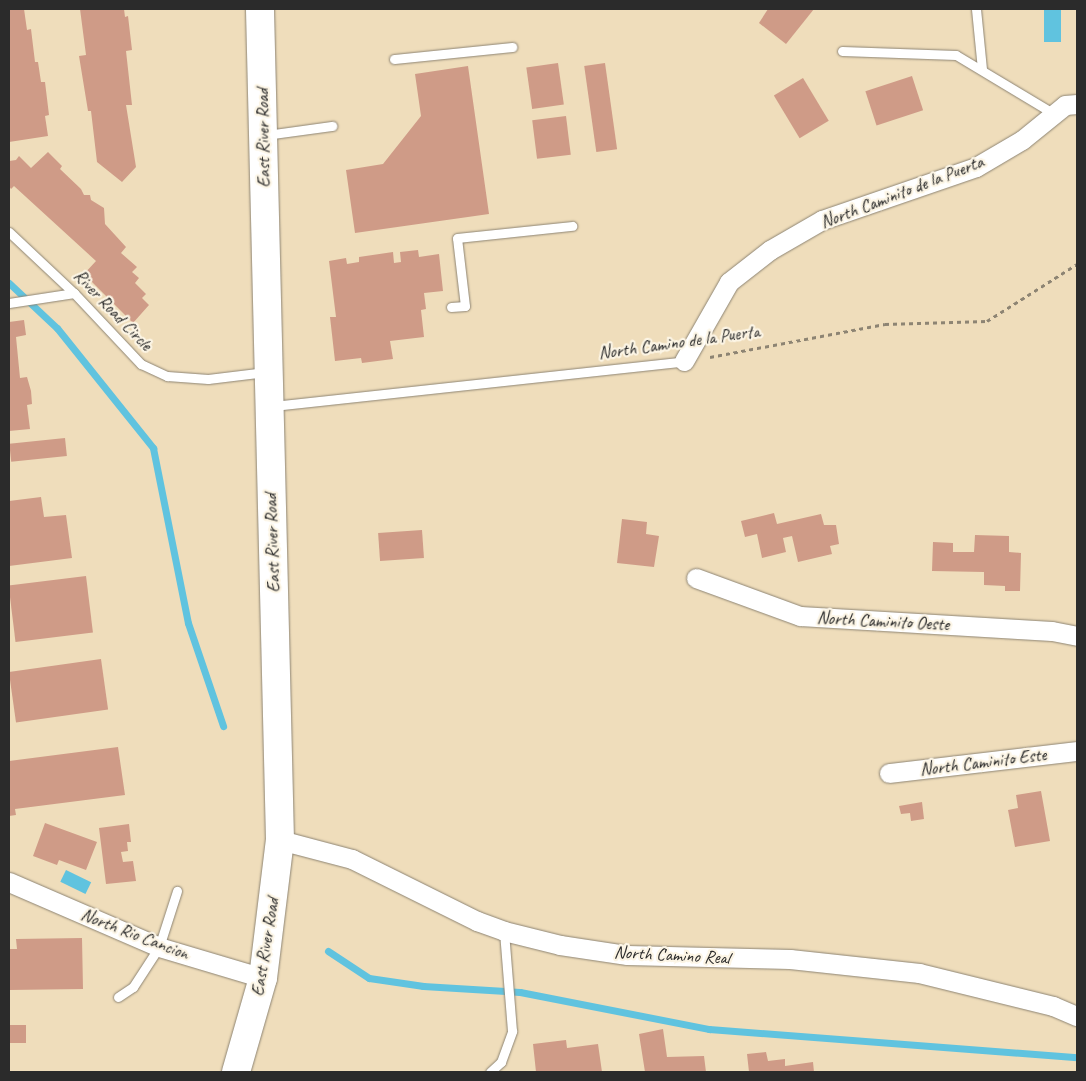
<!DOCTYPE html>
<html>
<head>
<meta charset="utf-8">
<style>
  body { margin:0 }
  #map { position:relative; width:1086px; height:1081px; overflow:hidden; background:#efddbb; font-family:Caveat,sans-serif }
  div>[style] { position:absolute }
  .water>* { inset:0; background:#60c3df; transform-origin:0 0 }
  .stream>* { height:7px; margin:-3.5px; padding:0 3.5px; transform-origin:3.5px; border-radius:3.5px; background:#60c3df }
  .building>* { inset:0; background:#cf9b87; transform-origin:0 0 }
  .path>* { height:3px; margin-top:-1.5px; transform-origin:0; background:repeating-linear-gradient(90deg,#8d8473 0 4px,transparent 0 8px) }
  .roads { filter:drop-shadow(0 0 1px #8d8473) drop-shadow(0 0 1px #8d8473) }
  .lane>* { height:9px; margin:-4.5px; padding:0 4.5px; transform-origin:4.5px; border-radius:4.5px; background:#fff }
  .street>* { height:19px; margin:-9.5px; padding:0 9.5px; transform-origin:9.5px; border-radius:9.5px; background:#fff }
  .primary>* { height:28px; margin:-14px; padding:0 14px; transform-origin:14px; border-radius:14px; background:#fff }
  span { translate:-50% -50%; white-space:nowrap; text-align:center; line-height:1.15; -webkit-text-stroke:4.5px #fcf5e5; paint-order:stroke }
  .street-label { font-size:18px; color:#2b2b2b }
  .frame { position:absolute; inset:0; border:10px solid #2b2b2b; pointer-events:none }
</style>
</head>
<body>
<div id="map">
  <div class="water">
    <div style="left:1044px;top:9px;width:17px;height:33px"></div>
    <div style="left:66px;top:870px;width:28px;height:13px;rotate:26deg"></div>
  </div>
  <div class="stream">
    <div style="left:9px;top:283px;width:66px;rotate:43.2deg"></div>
    <div style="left:57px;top:328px;width:154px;rotate:51.3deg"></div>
    <div style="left:153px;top:448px;width:178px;rotate:78.7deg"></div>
    <div style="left:188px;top:623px;width:109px;rotate:71.2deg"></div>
    <div style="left:328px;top:951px;width:49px;rotate:33.4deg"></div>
    <div style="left:369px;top:978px;width:55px;rotate:8.4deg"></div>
    <div style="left:423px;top:986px;width:97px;rotate:3.5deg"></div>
    <div style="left:520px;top:992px;width:193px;rotate:11.1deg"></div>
    <div style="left:709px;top:1029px;width:369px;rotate:4.4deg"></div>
  </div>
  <div class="building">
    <div style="clip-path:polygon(18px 9px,24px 9px,27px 30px,31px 29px,35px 62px,38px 62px,41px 82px,45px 82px,49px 115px,45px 116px,48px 136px,9px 142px,9px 10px)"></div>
    <div style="clip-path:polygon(80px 9px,124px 9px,125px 17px,128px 16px,132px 50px,126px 51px,132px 105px,126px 105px,136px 167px,122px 182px,97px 162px,91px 111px,88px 111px,79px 56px,86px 55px)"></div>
    <div style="clip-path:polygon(768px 9px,814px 9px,786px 44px,759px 23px)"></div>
    <div style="left:558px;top:63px;width:42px;height:32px;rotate:82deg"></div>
    <div style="left:605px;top:63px;width:87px;height:21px;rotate:82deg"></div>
    <div style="clip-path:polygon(468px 66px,489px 214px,355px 233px,346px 170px,383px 164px,421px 116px,415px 74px)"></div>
    <div style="left:912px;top:76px;width:36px;height:49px;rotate:72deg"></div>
    <div style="left:803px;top:78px;width:50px;height:34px;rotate:59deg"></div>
    <div style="left:566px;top:116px;width:39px;height:34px;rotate:83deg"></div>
    <div style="clip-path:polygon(48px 152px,62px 166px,60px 169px,81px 189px,84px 195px,90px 195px,91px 200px,104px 208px,105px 224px,126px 247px,121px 253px,137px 267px,132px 272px,139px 278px,135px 283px,146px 294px,142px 298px,149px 305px,133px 323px,84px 274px,96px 261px,14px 186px,11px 189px,9px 186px,9px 161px,16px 160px,19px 156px,31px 168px)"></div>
    <div style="clip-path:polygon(418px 250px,419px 257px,439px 254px,443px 291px,424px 293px,426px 309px,421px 310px,424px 337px,390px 341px,393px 359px,362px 363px,361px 358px,335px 361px,330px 317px,336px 317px,329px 261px,346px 258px,347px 264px,359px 262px,359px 257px,393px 252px,394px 263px,401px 262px,400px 252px)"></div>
    <div style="clip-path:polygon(24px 320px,26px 335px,16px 337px,20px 378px,27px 377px,31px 391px,32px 404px,27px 405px,30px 429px,9px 431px,9px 322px)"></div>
    <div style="left:65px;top:438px;width:18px;height:56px;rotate:84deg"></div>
    <div style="clip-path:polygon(41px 497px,44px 517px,66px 515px,72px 558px,9px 566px,9px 501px)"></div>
    <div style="clip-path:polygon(774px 513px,777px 524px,821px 514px,824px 525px,836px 525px,839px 544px,830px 546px,832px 554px,798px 562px,792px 536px,783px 538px,786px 552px,762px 558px,757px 534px,745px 537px,741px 521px)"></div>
    <div style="clip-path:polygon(622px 519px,647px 522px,646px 534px,659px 536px,654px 567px,617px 563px)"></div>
    <div style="left:422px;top:530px;width:28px;height:44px;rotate:86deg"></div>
    <div style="clip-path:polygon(975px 535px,1009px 536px,1009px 552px,1021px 553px,1020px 591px,1005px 591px,1005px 586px,984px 585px,984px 572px,932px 571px,933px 542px,953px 543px,953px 552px,974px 552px)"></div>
    <div style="left:86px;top:576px;width:57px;height:78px;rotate:83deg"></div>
    <div style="left:101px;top:659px;width:51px;height:93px;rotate:82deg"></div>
    <div style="clip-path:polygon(118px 747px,125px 795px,15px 809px,16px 815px,9px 816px,9px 761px)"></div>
    <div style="clip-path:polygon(1041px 791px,1050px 841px,1015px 847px,1008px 810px,1018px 808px,1016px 795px)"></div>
    <div style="clip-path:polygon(922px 802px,924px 819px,911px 821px,910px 813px,901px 814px,899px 806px)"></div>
    <div style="clip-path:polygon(45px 823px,97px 842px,86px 870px,59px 860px,57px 865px,33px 856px)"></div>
    <div style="clip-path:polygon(129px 824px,131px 842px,127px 842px,128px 851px,121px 852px,123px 862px,133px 861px,136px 881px,106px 884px,99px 828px)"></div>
    <div style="clip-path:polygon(82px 938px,83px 989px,9px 990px,9px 949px,17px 949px,16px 939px)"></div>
    <div style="left:9px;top:1025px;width:17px;height:18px"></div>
    <div style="clip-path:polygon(663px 1029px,667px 1057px,704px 1056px,706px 1072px,645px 1072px,639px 1034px)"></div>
    <div style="clip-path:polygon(566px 1040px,567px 1048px,598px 1044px,602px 1072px,536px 1072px,533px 1044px)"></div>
    <div style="clip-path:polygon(766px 1052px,768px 1061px,785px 1059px,785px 1066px,813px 1062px,814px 1072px,749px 1072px,747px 1054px)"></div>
  </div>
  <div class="path">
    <div style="left:710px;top:357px;width:178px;rotate:-10.7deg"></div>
    <div style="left:885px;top:324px;width:102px;rotate:-1.7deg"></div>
    <div style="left:987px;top:321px;width:107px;rotate:-32.3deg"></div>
  </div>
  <div class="roads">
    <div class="lane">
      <div style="left:976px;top:9px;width:60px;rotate:84.3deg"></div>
      <div style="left:842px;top:51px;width:114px;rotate:2deg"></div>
      <div style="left:956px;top:55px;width:114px;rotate:31deg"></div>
      <div style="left:394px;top:59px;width:119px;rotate:-5.8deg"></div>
      <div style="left:266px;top:135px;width:67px;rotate:-7.8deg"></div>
      <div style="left:9px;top:232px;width:89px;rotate:43.2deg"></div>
      <div style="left:74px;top:293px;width:98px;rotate:46.7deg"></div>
      <div style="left:141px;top:364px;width:29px;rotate:25deg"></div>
      <div style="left:167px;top:376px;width:41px;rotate:4.2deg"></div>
      <div style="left:208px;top:379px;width:58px;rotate:-6.9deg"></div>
      <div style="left:9px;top:303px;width:66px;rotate:-8.7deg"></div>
      <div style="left:451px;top:307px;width:14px;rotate:-4deg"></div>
      <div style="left:465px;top:306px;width:68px;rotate:-96.7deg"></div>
      <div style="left:457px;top:238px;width:116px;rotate:-6deg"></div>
      <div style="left:273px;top:406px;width:413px;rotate:-6.2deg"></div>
      <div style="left:118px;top:997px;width:18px;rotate:-34deg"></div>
      <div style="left:133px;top:987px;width:48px;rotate:-57deg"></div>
      <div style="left:159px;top:947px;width:59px;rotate:-72.2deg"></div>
      <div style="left:490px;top:1072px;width:15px;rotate:-42deg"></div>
      <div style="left:501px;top:1062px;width:33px;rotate:-70deg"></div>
      <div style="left:512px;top:1031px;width:100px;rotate:-94.6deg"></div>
    </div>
    <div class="street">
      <div style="left:684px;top:361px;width:91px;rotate:-60.3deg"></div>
      <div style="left:729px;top:282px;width:52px;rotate:-38deg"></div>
      <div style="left:770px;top:250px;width:60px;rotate:-30deg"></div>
      <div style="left:822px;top:220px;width:163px;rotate:-19deg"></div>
      <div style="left:976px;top:167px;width:53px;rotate:-30.4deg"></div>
      <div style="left:1022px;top:140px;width:55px;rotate:-39.1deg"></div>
      <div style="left:1065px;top:105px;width:12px;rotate:-5deg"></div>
      <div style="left:696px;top:578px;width:111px;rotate:20.1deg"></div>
      <div style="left:800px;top:616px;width:252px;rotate:3.4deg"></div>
      <div style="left:1052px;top:631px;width:25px;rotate:11deg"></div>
      <div style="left:889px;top:773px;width:189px;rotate:-6.7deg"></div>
      <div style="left:280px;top:840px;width:74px;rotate:14.8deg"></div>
      <div style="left:352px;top:859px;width:140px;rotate:26.4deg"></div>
      <div style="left:477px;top:921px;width:29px;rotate:20deg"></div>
      <div style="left:504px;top:931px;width:58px;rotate:14deg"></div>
      <div style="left:560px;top:945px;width:68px;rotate:8.5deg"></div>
      <div style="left:627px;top:955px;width:163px;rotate:1.4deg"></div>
      <div style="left:790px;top:959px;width:130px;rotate:6.2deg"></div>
      <div style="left:919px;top:973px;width:138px;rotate:13.8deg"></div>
      <div style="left:1053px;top:1006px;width:26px;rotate:23deg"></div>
      <div style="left:9px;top:882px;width:163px;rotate:23.4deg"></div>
      <div style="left:159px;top:947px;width:109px;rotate:16.6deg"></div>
    </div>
    <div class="primary">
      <div style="left:236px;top:1072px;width:98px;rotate:-74deg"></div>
      <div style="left:263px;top:978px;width:139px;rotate:-83deg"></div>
      <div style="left:280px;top:840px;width:831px;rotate:-91.38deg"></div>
    </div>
  </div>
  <div class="street-label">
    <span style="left:263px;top:138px;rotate:-91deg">East River Road</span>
    <span style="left:902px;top:192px;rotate:-21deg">North Caminito de la Puerta</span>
    <span style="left:113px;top:310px;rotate:46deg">River Road Circle</span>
    <span style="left:679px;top:342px;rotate:-8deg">North Camino de la Puerta</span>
    <span style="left:272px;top:543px;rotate:-92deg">East River Road</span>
    <span style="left:883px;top:621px;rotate:3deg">North Caminito Oeste</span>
    <span style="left:983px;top:762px;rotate:-7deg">North Caminito Este</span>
    <span style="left:135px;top:934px;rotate:21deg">North Rio Cancion</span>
    <span style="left:265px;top:947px;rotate:-81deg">East River Road</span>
    <span style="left:672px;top:955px;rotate:3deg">North Camino Real</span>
  </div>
  <div class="frame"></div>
</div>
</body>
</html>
